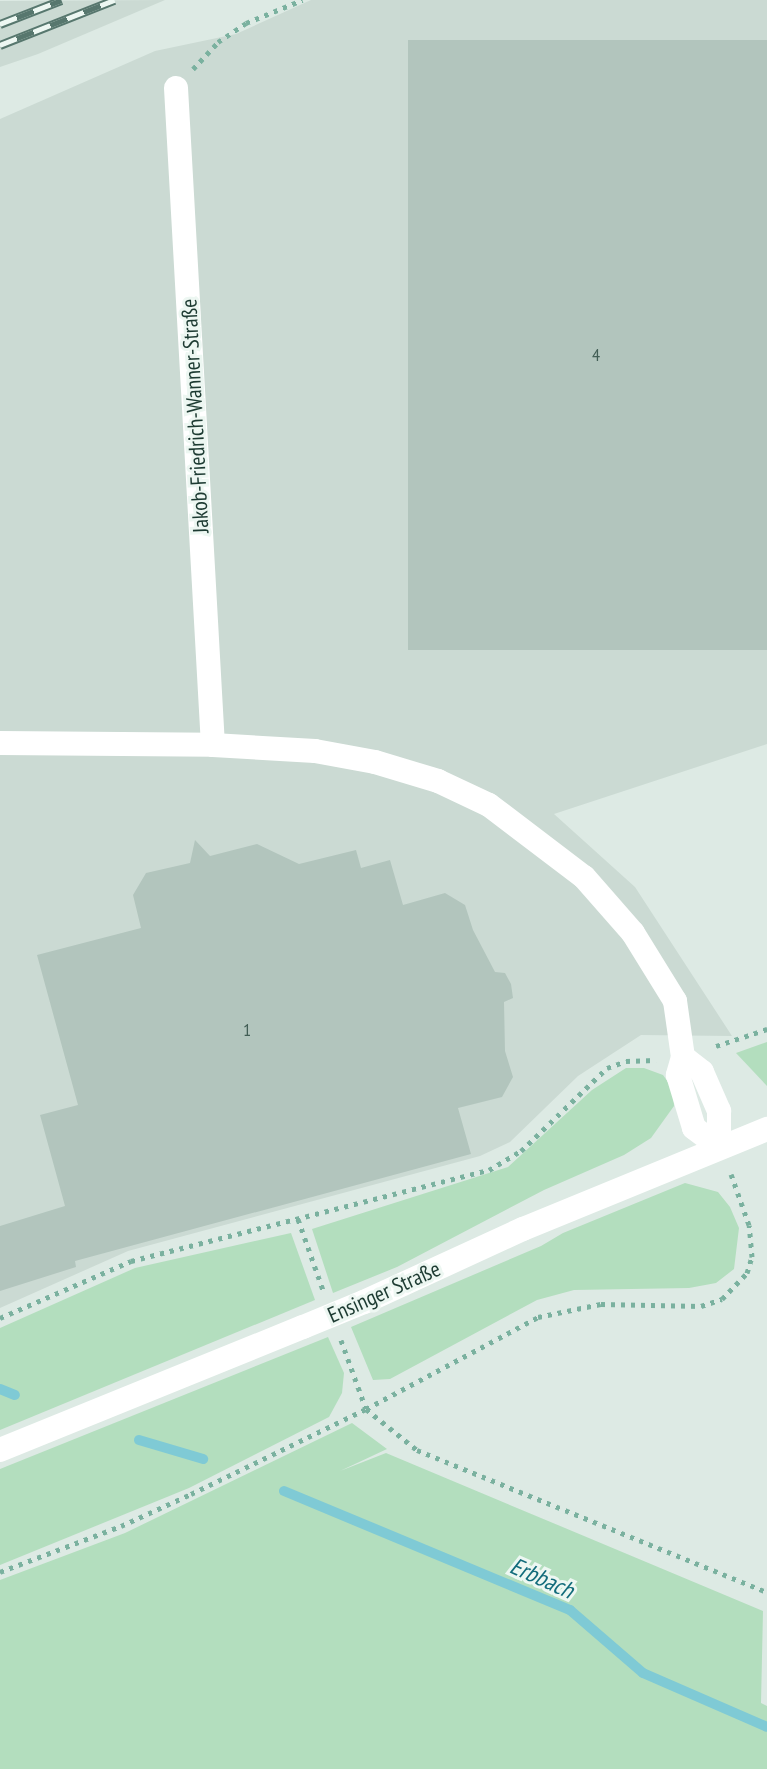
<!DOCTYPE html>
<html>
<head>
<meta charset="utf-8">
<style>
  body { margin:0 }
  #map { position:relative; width:767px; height:1769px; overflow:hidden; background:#ddeae4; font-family:"PT Sans Narrow",sans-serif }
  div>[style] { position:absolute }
  .built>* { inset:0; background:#cbdad3 }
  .green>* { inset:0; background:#b3debe }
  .stream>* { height:10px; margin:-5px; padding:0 5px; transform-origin:5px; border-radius:5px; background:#7fcad5 }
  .building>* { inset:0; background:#b2c5bd; transform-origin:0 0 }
  .path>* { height:5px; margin-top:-2.5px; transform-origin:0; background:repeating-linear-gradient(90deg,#7ab19f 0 4px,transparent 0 10px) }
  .minor>* { height:24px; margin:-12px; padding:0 12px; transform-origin:12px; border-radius:12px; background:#fff }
  .rail>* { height:9px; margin-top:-4.5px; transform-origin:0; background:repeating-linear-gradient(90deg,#edf7f2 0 18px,#57776e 0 36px); box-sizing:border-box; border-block:2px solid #57776e }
  .minor-bridge>* { height:24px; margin:-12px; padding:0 12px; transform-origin:12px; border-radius:12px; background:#fff }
  span { translate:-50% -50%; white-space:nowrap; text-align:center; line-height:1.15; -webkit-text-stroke:6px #edf7f2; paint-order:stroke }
  .number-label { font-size:18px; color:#425e55 }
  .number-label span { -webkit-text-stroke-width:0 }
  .street-label { font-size:22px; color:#1d3b32 }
  .water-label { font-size:24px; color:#136c7b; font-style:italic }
</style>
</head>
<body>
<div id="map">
  <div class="built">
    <div style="clip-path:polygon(165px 0,38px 54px,0 67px,0 1px)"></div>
    <div style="clip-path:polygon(311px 0,767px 0,767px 744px,554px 814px,635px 887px,732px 1036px,641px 1035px,578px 1076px,510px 1142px,480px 1156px,128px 1251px,0 1308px,0 119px,155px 51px,236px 34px)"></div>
  </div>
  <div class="green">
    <div style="clip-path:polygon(767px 1042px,767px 1086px,736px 1053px)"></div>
    <div style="clip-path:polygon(626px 1068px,644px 1068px,663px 1075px,673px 1089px,674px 1106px,651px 1138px,624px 1155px,544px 1190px,397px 1267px,333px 1293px,312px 1229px,508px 1167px,592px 1090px)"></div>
    <div style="clip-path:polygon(685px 1183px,718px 1192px,730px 1207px,739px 1228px,734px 1269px,716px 1283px,689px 1288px,574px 1290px,537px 1300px,390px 1379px,373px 1380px,351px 1327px,541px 1246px,563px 1233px)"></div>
    <div style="clip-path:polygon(291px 1233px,315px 1300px,0 1430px,0 1328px,135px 1268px)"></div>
    <div style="clip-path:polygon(328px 1337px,344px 1373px,342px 1393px,329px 1417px,189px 1488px,0 1565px,0 1469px)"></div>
    <div style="clip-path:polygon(352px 1423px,387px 1449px,340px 1471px,386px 1453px,763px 1611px,761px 1703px,767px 1706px,767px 1769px,0 1769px,0 1580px,125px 1533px)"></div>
  </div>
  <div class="stream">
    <div style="left:0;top:1389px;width:16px;rotate:22deg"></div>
    <div style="left:139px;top:1440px;width:67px;rotate:16.5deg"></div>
    <div style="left:284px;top:1491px;width:310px;rotate:22.6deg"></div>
    <div style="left:570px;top:1610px;width:96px;rotate:40.8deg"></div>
    <div style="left:643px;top:1673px;width:135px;rotate:23.5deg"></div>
  </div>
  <div class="building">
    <div style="left:767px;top:40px;width:610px;height:359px;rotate:90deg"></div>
    <div style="clip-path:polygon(195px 840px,210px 856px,257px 844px,299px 864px,356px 850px,361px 868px,390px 860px,403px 905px,445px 893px,465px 905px,473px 930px,495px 972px,505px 973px,511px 984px,513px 998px,504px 1002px,505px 1051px,513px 1077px,502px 1097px,458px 1108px,471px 1154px,75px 1261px,76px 1267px,0 1291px,0 1226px,65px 1206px,40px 1115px,78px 1105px,37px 955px,141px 928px,133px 895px,146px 873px,190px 863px)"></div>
  </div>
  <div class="path">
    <div style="left:193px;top:69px;width:37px;rotate:-47deg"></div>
    <div style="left:218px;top:42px;width:34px;rotate:-34deg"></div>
    <div style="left:246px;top:23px;width:61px;rotate:-22.3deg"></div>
    <div style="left:716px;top:1046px;width:54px;rotate:-18.4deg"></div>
    <div style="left:298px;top:1219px;width:75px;rotate:70.6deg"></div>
    <div style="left:0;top:1318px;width:143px;rotate:-23.5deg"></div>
    <div style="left:131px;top:1261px;width:369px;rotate:-14.3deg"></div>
    <div style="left:489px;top:1170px;width:37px;rotate:-31deg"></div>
    <div style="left:521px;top:1151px;width:120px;rotate:-44deg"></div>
    <div style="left:607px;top:1068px;width:20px;rotate:-20deg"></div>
    <div style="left:626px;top:1061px;width:30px;rotate:-2deg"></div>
    <div style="left:341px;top:1340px;width:73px;rotate:70.1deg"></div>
    <div style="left:366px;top:1409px;width:65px;rotate:38.8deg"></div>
    <div style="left:417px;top:1450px;width:378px;rotate:22.1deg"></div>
    <div style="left:0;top:1572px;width:129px;rotate:-20.8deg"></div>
    <div style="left:121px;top:1526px;width:77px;rotate:-24.6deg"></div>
    <div style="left:191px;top:1494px;width:195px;rotate:-25.9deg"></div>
    <div style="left:366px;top:1409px;width:195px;rotate:-28.1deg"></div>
    <div style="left:538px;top:1317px;width:64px;rotate:-11.7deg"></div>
    <div style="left:601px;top:1304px;width:100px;rotate:1.1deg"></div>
    <div style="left:701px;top:1306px;width:22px;rotate:-18deg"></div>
    <div style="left:722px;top:1299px;width:36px;rotate:-46deg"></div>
    <div style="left:747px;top:1273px;width:17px;rotate:-73deg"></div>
    <div style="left:752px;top:1257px;width:32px;rotate:-95deg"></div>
    <div style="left:749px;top:1225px;width:54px;rotate:-109.4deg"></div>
  </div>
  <div class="minor">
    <div style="left:176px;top:88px;width:658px;rotate:86.78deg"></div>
    <div style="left:0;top:743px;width:213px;rotate:0.5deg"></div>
    <div style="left:213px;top:745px;width:102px;rotate:3.4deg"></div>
    <div style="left:315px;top:751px;width:61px;rotate:10.4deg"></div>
    <div style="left:375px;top:762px;width:66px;rotate:16.8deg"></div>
    <div style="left:438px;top:781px;width:56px;rotate:25.2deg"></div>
    <div style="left:489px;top:805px;width:119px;rotate:37.2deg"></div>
    <div style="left:584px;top:877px;width:74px;rotate:48.8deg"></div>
    <div style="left:633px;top:933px;width:80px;rotate:58.3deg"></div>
    <div style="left:675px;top:1001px;width:57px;rotate:81.9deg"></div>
    <div style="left:683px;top:1057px;width:19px;rotate:106deg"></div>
    <div style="left:678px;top:1075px;width:55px;rotate:73.2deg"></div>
    <div style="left:694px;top:1128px;width:31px;rotate:37deg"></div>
    <div style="left:683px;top:1057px;width:24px;rotate:38deg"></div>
    <div style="left:702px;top:1072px;width:43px;rotate:66.4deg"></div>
    <div style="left:719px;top:1111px;width:36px;rotate:90deg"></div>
    <div style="left:364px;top:1302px;width:175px;rotate:-24.7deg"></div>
    <div style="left:523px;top:1229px;width:264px;rotate:-22.3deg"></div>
    <div style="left:0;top:1450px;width:327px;rotate:-22.1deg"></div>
  </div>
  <div class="rail">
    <div style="left:0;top:24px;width:66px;rotate:-21.2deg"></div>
    <div style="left:0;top:45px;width:123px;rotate:-21.5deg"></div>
  </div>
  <div class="minor-bridge">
    <div style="left:303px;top:1327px;width:66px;rotate:-22.3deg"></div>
  </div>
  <div class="number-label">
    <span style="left:596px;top:355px">4</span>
    <span style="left:247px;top:1030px">1</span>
  </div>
  <div class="street-label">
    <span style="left:195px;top:416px;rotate:-93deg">Jakob-Friedrich-Wanner-Straße</span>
    <span style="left:384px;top:1292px;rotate:-24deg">Ensinger Straße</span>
  </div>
  <div class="water-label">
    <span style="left:542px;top:1578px;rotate:24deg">Erbbach</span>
  </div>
</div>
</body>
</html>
